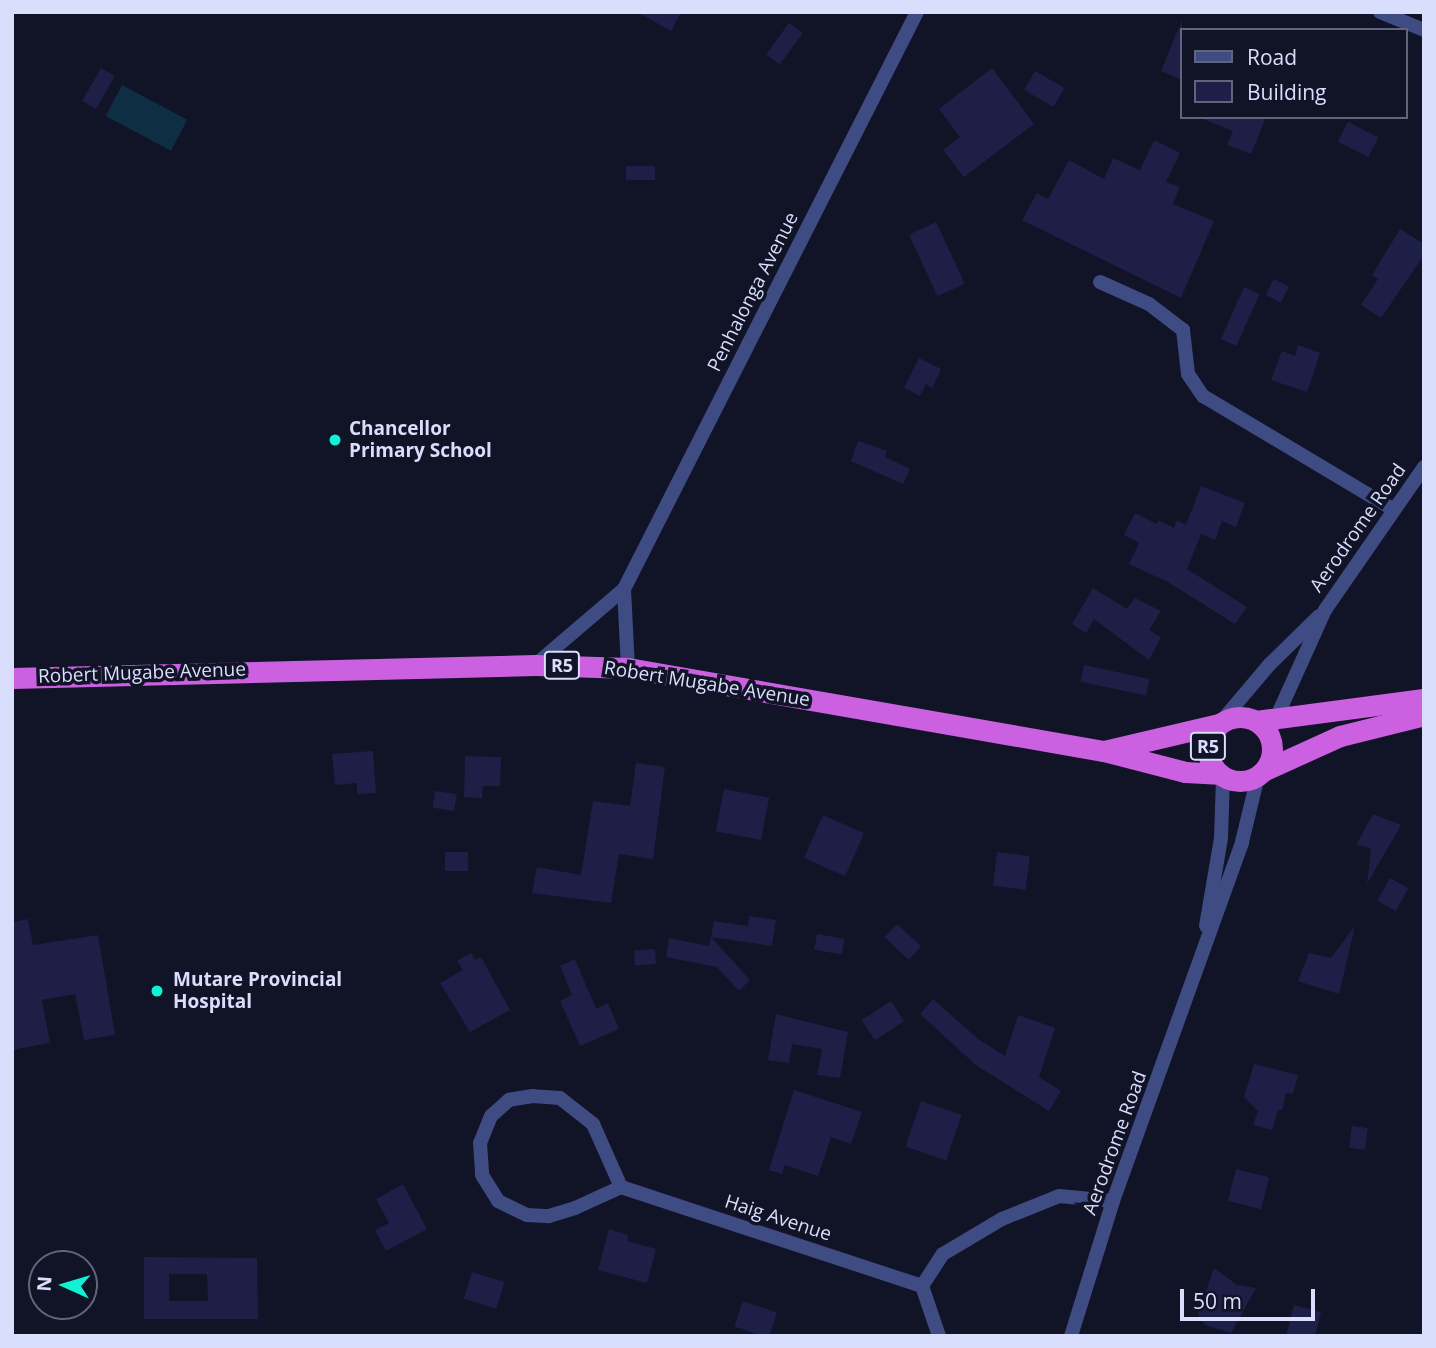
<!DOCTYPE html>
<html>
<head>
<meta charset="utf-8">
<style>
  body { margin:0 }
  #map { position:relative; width:1436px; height:1348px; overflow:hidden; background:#111327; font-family:"Open Sans",sans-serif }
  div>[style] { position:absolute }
  .water>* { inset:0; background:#0e2e44; transform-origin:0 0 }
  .building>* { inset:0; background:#1e1f47; transform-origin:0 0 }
  .minor>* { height:14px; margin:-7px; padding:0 7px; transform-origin:7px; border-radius:7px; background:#3f4c83 }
  .tertiary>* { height:14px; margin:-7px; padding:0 7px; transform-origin:7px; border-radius:7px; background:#3f4c83 }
  .trunk>* { height:21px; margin:-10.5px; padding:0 10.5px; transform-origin:10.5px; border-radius:10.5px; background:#cb61e0 }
  .trunk>.ring { margin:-10.5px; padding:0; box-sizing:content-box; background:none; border:21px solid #cb61e0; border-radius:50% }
  .dots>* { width:19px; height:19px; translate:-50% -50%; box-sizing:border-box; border:4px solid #111327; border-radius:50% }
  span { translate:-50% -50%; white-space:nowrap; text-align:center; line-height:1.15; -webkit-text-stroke:7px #111327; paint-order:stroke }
  .shield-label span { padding:2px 5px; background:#111327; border:2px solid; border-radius:5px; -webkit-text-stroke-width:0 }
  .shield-label { font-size:18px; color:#dadefd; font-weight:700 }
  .street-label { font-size:19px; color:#dadefd }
  .poi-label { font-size:19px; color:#dadefd; font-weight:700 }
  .left { translate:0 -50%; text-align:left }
  .frame { position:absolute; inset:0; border:14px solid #dadefd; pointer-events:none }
  .legend { position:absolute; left:1180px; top:28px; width:228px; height:91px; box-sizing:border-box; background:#111327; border:2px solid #61647d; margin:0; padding:9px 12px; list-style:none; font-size:21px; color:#dadefd }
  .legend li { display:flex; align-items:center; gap:14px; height:35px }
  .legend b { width:35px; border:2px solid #61647d }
  .north { position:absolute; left:28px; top:1250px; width:70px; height:70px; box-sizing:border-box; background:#111327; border:2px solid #61647d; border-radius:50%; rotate:274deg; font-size:19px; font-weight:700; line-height:28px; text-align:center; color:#dadefd }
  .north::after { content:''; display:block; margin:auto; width:24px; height:32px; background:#11f2d5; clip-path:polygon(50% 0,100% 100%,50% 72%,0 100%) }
  .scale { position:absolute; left:1180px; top:1289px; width:135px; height:32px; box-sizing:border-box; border:4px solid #dadefd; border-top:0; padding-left:9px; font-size:21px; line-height:24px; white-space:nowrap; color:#dadefd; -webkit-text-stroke:5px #111327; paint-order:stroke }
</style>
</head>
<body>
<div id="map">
  <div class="water">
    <div style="left:122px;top:85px;width:74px;height:35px;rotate:28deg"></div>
  </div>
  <div class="building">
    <div style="clip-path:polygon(637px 12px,681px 12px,671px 31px)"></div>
    <div style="clip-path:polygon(1182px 20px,1182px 80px,1161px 71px)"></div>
    <div style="left:789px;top:23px;width:17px;height:39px;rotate:36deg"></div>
    <div style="left:101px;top:68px;width:16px;height:38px;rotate:30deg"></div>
    <div style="clip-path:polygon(992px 68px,1034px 124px,964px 177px,943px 150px,960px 137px,939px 109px)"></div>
    <div style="left:1035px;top:71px;width:34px;height:22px;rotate:30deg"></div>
    <div style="clip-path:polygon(1266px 117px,1251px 154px,1227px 145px,1233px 131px,1201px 118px)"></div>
    <div style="left:1348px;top:122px;width:34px;height:22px;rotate:27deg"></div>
    <div style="clip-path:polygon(1154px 140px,1180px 153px,1166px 182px,1180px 187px,1173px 204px,1214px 221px,1181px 298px,1022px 220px,1037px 193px,1048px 199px,1069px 160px,1104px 179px,1113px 158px,1140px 170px)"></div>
    <div style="left:626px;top:166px;width:29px;height:14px"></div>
    <div style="left:936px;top:222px;width:68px;height:30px;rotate:65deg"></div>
    <div style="clip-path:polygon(1400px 229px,1424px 244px,1424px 255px,1381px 318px,1361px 305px,1378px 279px,1372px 275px)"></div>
    <div style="left:1274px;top:279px;width:17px;height:18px;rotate:28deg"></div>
    <div style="left:1244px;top:287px;width:17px;height:57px;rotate:24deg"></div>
    <div style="clip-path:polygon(1298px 345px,1320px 353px,1307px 392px,1271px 380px,1282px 351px,1295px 356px)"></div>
    <div style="clip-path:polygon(919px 358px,941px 369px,932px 388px,926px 384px,920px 396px,904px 388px)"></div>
    <div style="clip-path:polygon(858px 441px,887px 451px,885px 457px,910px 469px,903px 484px,851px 461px)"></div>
    <div style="clip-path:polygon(1201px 486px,1245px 503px,1236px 527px,1222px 521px,1215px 540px,1201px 534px,1187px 569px,1247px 607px,1235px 624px,1168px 582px,1129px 564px,1139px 543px,1124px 535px,1135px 513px,1157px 524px,1158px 520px,1174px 528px,1177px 520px,1186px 525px)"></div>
    <div style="clip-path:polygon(1093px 588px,1127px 609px,1135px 598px,1161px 611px,1149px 630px,1161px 637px,1149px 660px,1094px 619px,1086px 633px,1072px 624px)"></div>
    <div style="left:1084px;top:665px;width:67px;height:17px;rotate:12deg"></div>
    <div style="clip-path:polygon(373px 751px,376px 793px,357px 794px,357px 783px,335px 785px,332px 754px)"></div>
    <div style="clip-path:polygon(465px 756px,501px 757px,500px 786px,483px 786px,482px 798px,464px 797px)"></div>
    <div style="clip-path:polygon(636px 763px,665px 767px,653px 859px,619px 854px,611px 903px,532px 893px,537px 867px,581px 875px,593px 801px,630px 806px)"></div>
    <div style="left:724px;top:789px;width:46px;height:43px;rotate:11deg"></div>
    <div style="left:435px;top:791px;width:22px;height:17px;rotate:8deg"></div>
    <div style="clip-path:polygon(1373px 814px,1401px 825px,1367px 884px,1371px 848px,1356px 845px)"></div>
    <div style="left:823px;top:815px;width:45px;height:47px;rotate:24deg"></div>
    <div style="left:445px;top:852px;width:23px;height:19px"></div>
    <div style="left:997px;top:852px;width:33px;height:34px;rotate:7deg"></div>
    <div style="left:1390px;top:878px;width:21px;height:26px;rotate:29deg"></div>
    <div style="clip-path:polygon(749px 916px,776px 920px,772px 946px,711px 937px,714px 921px,748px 926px)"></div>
    <div style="clip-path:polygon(28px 919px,33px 945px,98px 935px,115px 1035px,84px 1040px,75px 994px,42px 1000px,50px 1043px,12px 1050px,12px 922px)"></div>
    <div style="left:897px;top:924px;width:33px;height:18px;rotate:43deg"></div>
    <div style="clip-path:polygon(1355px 926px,1339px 994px,1298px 981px,1309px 953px,1331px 958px)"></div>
    <div style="left:817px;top:934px;width:28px;height:16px;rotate:10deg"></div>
    <div style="clip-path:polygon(711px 937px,750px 980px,739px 991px,717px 967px,666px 957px,669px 938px,709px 946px)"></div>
    <div style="left:655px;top:949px;width:15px;height:21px;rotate:86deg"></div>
    <div style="clip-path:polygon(471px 953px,475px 960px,481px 957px,510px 1010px,470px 1032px,440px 983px,463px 970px,457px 961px)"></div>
    <div style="clip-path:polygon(575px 959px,596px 1009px,608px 1003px,619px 1029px,580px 1046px,560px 1001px,572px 995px,560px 966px)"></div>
    <div style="clip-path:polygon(933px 999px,978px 1039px,1005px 1056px,1018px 1015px,1055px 1028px,1039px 1077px,1061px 1091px,1049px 1111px,976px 1065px,920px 1014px)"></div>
    <div style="left:891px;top:1001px;width:24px;height:35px;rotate:57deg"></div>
    <div style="clip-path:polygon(776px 1014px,848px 1032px,840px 1078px,817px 1075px,822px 1049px,792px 1044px,789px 1063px,768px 1060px)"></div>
    <div style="clip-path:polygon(1254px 1064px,1298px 1075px,1293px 1094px,1286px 1093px,1282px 1110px,1278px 1110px,1272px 1130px,1253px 1125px,1258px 1111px,1244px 1097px)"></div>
    <div style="clip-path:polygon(794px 1090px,862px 1112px,851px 1144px,831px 1137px,818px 1176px,785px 1165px,782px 1174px,769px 1170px)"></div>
    <div style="left:921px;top:1101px;width:43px;height:48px;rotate:19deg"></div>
    <div style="left:1352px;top:1126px;width:16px;height:22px;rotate:7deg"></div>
    <div style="left:1236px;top:1169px;width:34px;height:33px;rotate:14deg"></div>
    <div style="clip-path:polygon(403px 1184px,427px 1229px,386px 1251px,375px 1230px,389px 1223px,376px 1199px)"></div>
    <div style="clip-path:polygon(609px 1229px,628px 1235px,627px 1241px,656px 1249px,647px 1283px,598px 1270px)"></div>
    <div style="clip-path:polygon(evenodd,144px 1257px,257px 1258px,258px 1319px,144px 1319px,144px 1257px,169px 1274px,207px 1274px,208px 1301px,169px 1301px,169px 1274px)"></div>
    <div style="clip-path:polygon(1214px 1268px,1237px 1285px,1256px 1288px,1231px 1333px,1205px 1325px,1198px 1314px)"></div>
    <div style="left:472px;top:1272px;width:34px;height:28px;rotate:17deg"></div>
    <div style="left:743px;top:1301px;width:36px;height:27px;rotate:19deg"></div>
    <div style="clip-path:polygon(1294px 1305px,1321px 1312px,1315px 1336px,1286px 1336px)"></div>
  </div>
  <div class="minor">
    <div style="left:1380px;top:12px;width:48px;rotate:22.2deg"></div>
    <div style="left:1100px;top:282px;width:54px;rotate:24.2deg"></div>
    <div style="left:1149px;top:304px;width:43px;rotate:37.4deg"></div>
    <div style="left:1183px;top:330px;width:44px;rotate:83.5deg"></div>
    <div style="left:1188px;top:374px;width:27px;rotate:56deg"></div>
    <div style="left:1203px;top:396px;width:222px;rotate:30.8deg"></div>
    <div style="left:624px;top:589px;width:79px;rotate:87.1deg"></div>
    <div style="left:535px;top:665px;width:117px;rotate:-40.5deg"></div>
    <div style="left:624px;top:589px;width:647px;rotate:-63.08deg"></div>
    <div style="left:621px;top:1187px;width:69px;rotate:-114deg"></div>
    <div style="left:593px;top:1124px;width:42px;rotate:-141.8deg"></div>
    <div style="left:560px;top:1098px;width:27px;rotate:-176deg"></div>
    <div style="left:533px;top:1096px;width:24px;rotate:171deg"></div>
    <div style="left:509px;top:1100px;width:24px;rotate:138deg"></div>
    <div style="left:491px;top:1116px;width:29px;rotate:112deg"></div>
    <div style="left:480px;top:1143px;width:32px;rotate:86deg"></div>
    <div style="left:482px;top:1175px;width:31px;rotate:58deg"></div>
    <div style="left:498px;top:1201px;width:32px;rotate:26deg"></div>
    <div style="left:527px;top:1215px;width:22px;rotate:3deg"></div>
    <div style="left:549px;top:1216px;width:27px;rotate:-17deg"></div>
    <div style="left:575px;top:1208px;width:51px;rotate:-24.5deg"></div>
    <div style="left:621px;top:1187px;width:317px;rotate:18.2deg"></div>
    <div style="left:939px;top:1336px;width:53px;rotate:-108.8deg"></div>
    <div style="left:922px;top:1286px;width:38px;rotate:-57deg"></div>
    <div style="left:943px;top:1254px;width:69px;rotate:-30.7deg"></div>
    <div style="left:1002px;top:1219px;width:61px;rotate:-22deg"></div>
    <div style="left:1059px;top:1196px;width:54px;rotate:5.3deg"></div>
  </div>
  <div class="tertiary">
    <div style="left:1220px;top:723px;width:76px;rotate:-49.8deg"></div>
    <div style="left:1269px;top:665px;width:70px;rotate:-44.4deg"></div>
    <div style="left:1269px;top:734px;width:136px;rotate:-65.7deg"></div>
    <div style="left:1325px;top:610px;width:174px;rotate:-55.3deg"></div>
    <div style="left:1206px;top:926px;width:89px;rotate:-80.3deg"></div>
    <div style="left:1221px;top:838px;width:61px;rotate:-88.1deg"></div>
    <div style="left:1071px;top:1336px;width:141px;rotate:-72.7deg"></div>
    <div style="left:1113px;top:1201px;width:381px;rotate:-70.2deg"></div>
    <div style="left:1242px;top:842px;width:68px;rotate:-76.4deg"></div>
  </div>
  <div class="trunk">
    <div style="left:12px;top:678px;width:523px;rotate:-1.42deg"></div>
    <div style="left:535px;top:665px;width:93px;rotate:1.8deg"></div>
    <div style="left:628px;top:668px;width:483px;rotate:9.9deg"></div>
    <div style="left:1104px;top:751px;width:84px;rotate:14.5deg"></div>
    <div style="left:1185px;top:772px;width:33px;rotate:3deg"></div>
    <div class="ring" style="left:1208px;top:717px;width:43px;height:43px"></div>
    <div style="left:1256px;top:721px;width:169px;rotate:-7.5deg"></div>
    <div style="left:1104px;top:751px;width:118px;rotate:-13.2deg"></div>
    <div style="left:1265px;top:770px;width:82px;rotate:-24.4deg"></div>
    <div style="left:1340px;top:736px;width:87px;rotate:-14deg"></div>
  </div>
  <div class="dots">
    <div style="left:335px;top:440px;background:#11f2d5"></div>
    <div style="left:157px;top:991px;background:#11f2d5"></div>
  </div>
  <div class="shield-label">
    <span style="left:562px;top:665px">R5</span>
    <span style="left:1208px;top:746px">R5</span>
  </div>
  <div class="street-label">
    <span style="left:753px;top:292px;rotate:-63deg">Penhalonga Avenue</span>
    <span style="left:1358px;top:528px;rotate:-55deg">Aerodrome Road</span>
    <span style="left:142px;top:673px;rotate:-2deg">Robert Mugabe Avenue</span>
    <span style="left:707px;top:684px;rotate:9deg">Robert Mugabe Avenue</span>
    <span style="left:1115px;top:1143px;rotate:-70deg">Aerodrome Road</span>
    <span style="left:778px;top:1218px;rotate:18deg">Haig Avenue</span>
  </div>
  <div class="poi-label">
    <span class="left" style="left:349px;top:440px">Chancellor<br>Primary School</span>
    <span class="left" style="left:173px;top:991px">Mutare Provincial<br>Hospital</span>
  </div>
  <div class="frame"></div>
  <ul class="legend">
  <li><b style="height:9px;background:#3f4c83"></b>Road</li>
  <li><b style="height:19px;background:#1e1f47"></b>Building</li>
  </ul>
  <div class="north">N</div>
  <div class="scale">50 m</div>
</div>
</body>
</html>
